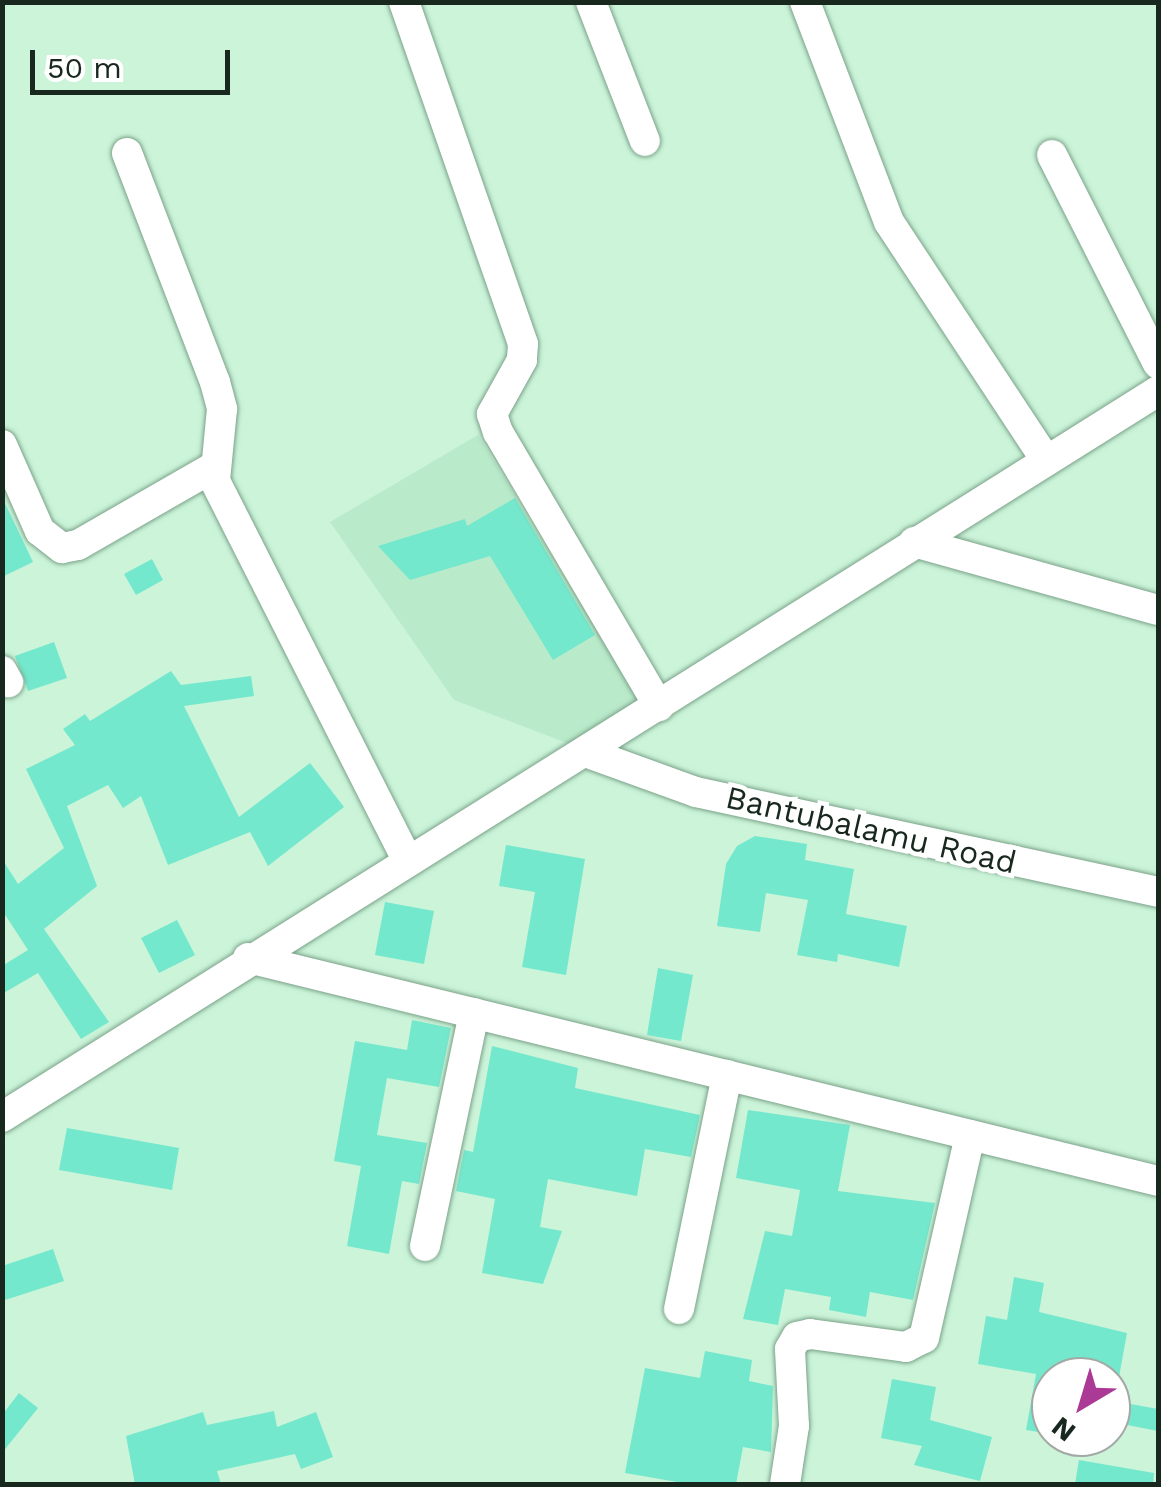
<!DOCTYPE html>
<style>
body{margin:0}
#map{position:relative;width:1161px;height:1487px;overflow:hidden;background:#cbf4d9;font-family:"Work Sans",sans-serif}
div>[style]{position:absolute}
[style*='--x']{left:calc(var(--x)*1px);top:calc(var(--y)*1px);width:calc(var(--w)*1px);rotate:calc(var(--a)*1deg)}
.built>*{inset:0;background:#b9eaca}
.building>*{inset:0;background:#74e8cd}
.roads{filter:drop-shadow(0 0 2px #7ba289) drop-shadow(0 0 2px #7ba289)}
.minor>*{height:30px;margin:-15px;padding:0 15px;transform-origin:15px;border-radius:15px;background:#fff}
span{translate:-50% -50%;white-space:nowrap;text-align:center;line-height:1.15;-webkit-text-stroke:9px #fff;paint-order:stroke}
.street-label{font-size:32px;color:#18281e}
.frame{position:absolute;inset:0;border:5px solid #18281e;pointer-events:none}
.north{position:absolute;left:1031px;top:1357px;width:100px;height:100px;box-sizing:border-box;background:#fff;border:2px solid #a3a9a5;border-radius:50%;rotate:218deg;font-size:28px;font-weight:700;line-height:40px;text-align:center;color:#18281e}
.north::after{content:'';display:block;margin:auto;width:35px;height:45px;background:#ab3a96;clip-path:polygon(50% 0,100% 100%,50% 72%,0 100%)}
.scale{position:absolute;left:30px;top:50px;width:200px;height:45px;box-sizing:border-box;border:5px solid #18281e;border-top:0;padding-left:12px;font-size:30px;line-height:35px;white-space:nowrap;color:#18281e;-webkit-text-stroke:8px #fff;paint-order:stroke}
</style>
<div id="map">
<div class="built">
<div style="clip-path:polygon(478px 435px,642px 704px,572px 745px,454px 700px,330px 522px)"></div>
</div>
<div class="building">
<div style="clip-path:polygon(2px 497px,33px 562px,2px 577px)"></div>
<div style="clip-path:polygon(515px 498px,595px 635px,553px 660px,490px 556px,410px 580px,378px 546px,465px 519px,467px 526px)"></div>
<div style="clip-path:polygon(152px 559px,163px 580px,136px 595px,124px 574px)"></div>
<div style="clip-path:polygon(54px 642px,67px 678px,28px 691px,15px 656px)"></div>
<div style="clip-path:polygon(171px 671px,181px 685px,251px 676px,254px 696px,184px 706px,239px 817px,310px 763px,344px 807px,268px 866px,250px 832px,168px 865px,141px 796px,123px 808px,108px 785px,67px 806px,97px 886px,44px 929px,109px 1022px,81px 1039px,38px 973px,2px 994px,2px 966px,28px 950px,2px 910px,2px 859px,18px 884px,64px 848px,26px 769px,75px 745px,63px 729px,85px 714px,90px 721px)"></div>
<div style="clip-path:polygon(755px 836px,807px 844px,805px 860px,854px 869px,846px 914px,907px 926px,899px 967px,838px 954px,837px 962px,797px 955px,808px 900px,766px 893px,760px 932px,717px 926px,726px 864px,737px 846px)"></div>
<div style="clip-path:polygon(506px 845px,585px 859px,566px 975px,522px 967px,535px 892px,499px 886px)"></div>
<div style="clip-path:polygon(385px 902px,434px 911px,424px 964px,375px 955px)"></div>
<div style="clip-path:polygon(177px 920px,195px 955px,159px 973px,141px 938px)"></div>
<div style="clip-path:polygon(658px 968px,693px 975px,681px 1041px,647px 1035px)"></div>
<div style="clip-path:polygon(412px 1020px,451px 1028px,439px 1087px,387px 1078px,377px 1135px,427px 1143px,419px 1184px,402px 1181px,389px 1254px,347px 1246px,361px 1166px,334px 1161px,355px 1041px,407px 1050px)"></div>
<div style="clip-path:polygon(492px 1046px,578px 1068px,575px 1088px,700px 1115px,691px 1157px,645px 1149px,637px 1196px,548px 1179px,540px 1227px,562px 1231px,543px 1284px,482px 1273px,495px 1199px,456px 1191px,464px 1150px,473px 1152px)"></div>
<div style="clip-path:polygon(748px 1110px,850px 1125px,838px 1191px,935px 1203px,913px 1300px,870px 1292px,866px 1317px,829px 1310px,831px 1297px,785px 1289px,778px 1325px,743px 1319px,765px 1231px,792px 1236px,800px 1190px,736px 1178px)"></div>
<div style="clip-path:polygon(67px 1128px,179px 1148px,172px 1190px,59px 1170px)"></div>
<div style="clip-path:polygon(53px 1249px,64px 1281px,2px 1301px,2px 1266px)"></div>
<div style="clip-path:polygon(1014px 1277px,1044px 1283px,1039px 1312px,1127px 1333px,1119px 1377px,1051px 1371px,1051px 1434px,1026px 1430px,1036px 1374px,978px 1364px,986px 1316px,1007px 1320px)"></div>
<div style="clip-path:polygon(705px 1351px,752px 1360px,749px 1381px,773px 1386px,771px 1452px,743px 1447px,736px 1484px,689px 1484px,625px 1473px,645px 1368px,700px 1378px)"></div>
<div style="clip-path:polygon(892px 1379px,936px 1387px,930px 1420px,992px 1437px,980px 1481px,914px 1465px,922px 1446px,881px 1438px)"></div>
<div style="clip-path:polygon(19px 1393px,38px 1408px,2px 1453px,2px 1415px)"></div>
<div style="clip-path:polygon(1125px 1403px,1158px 1409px,1158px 1431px,1122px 1424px)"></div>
<div style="clip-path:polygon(274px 1411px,277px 1427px,316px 1412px,333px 1457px,301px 1469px,295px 1454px,217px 1471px,221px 1484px,135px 1484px,126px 1436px,203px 1412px,207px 1425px)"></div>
<div style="clip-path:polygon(1079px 1460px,1154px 1473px,1153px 1484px,1075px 1484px)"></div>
</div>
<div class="roads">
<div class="minor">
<div style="--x:404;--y:2;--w:362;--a:70.8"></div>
<div style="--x:523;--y:344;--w:16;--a:94"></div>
<div style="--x:522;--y:360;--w:62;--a:119.1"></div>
<div style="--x:492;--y:414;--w:19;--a:72"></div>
<div style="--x:498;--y:432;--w:318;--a:59.6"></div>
<div style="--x:591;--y:2;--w:149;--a:68.8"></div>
<div style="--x:805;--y:2;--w:235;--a:69.1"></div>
<div style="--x:889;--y:222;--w:285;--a:56.6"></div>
<div style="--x:127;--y:153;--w:245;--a:69"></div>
<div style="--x:215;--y:382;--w:28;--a:75"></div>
<div style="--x:222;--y:409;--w:72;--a:95.6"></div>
<div style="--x:215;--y:481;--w:425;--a:63.1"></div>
<div style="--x:1052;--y:155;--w:234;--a:63.1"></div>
<div style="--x:2;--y:445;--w:94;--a:66.2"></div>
<div style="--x:40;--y:531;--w:28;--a:38"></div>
<div style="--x:62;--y:548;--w:16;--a:-11"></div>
<div style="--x:78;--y:545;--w:155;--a:-29.9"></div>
<div style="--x:914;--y:542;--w:253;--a:15.6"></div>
<div style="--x:2;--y:671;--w:13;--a:61"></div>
<div style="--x:588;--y:753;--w:115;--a:19.9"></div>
<div style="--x:696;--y:792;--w:473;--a:12.2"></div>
<div style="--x:248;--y:958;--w:937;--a:13.77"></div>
<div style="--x:2;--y:1117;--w:1365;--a:-32.13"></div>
<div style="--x:425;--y:1246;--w:238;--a:-78.1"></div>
<div style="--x:679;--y:1309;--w:239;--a:-78.4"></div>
<div style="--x:785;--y:1484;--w:59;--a:-81.2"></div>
<div style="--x:794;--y:1426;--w:77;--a:-93"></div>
<div style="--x:790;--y:1349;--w:14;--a:-60"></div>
<div style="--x:797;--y:1337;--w:13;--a:-13"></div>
<div style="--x:810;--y:1334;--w:97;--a:7.7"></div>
<div style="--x:906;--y:1347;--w:20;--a:-27"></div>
<div style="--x:924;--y:1338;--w:208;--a:-77.2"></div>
</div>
</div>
<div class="street-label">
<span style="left:871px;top:830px;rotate:13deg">Bantubalamu Road</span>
</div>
<div class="frame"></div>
<div class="north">N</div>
<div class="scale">50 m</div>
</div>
